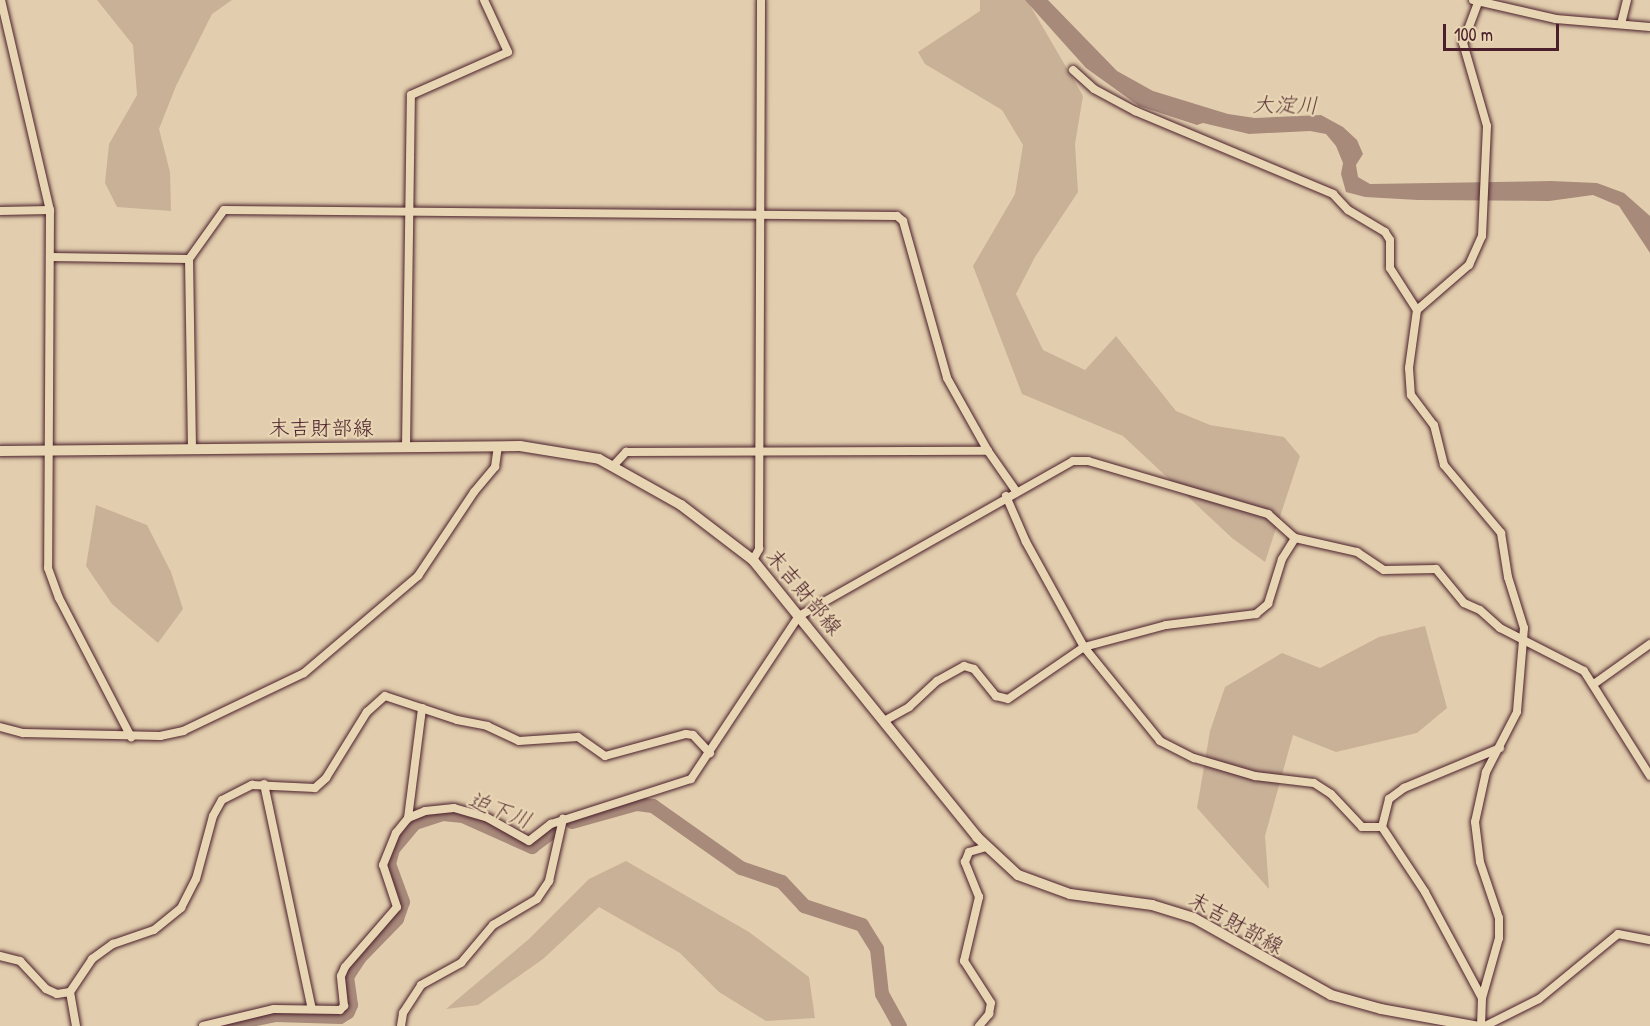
<!DOCTYPE html>
<meta charset="utf-8">
<style>
body{margin:0}
#map{position:relative;width:1650px;height:1026px;overflow:hidden;background:#e2ceae;font-family:"Patrick Hand","Klee One",sans-serif}
div>[style]{position:absolute}
[style*='--x']{left:calc(var(--x)*1px);top:calc(var(--y)*1px);width:calc(var(--w)*1px);rotate:calc(var(--a)*1deg)}
.green>*{inset:0;background:#c9b198}
.water>*{inset:0;background:#a88a7b}
.river>*{height:14px;margin:-7px;padding:0 7px;transform-origin:7px;border-radius:7px;background:#a88a7b}
.roads{filter:drop-shadow(0 0 2px #4a1f2b) drop-shadow(0 0 2px #4a1f2b)}
.minor>*{height:8px;margin:-4px;padding:0 4px;transform-origin:4px;border-radius:4px;background:#e8d5b3}
.major>*{height:10px;margin:-5px;padding:0 5px;transform-origin:5px;border-radius:5px;background:#e8d5b3}
span{translate:-50% -50%;white-space:nowrap;text-align:center;line-height:1.15;-webkit-text-stroke:4.5px #e8d5b3;paint-order:stroke}
.street-label{font-size:21px;color:#4a1f2b}
.water-label{font-size:22px;color:#623a3f;font-style:italic}
.scale{position:absolute;left:1443px;top:24px;width:116px;height:27px;box-sizing:border-box;border:3px solid #4a1f2b;border-top:0;padding-left:8px;font-size:18px;line-height:21px;white-space:nowrap;color:#4a1f2b;-webkit-text-stroke:4px #e8d5b3;paint-order:stroke}
</style>
<div id="map">
<div class="green">
<div style="clip-path:polygon(97px 0,232px 0,212px 14px,176px 86px,159px 129px,170px 172px,171px 211px,117px 207px,105px 183px,109px 144px,137px 95px,133px 45px)"></div>
<div style="clip-path:polygon(980px 0,1027px 0,1083px 96px,1075px 144px,1078px 192px,1035px 257px,1016px 294px,1043px 350px,1085px 370px,1116px 336px,1176px 411px,1210px 425px,1284px 437px,1300px 456px,1265px 562px,1232px 538px,1123px 436px,1022px 394px,973px 266px,1015px 194px,1023px 145px,1002px 110px,925px 64px,918px 52px,980px 11px)"></div>
<div style="clip-path:polygon(96px 505px,147px 525px,171px 572px,183px 609px,158px 643px,112px 604px,86px 566px)"></div>
<div style="clip-path:polygon(1425px 626px,1447px 708px,1417px 733px,1336px 752px,1293px 735px,1265px 836px,1269px 889px,1197px 808px,1210px 731px,1225px 687px,1282px 653px,1320px 668px,1379px 637px)"></div>
<div style="clip-path:polygon(626px 861px,749px 932px,809px 977px,815px 1018px,766px 1021px,719px 992px,680px 953px,599px 907px,543px 959px,478px 1005px,446px 1009px,529px 939px,589px 879px)"></div>
</div>
<div class="water">
<div style="clip-path:polygon(1025px 0,1048px 0,1117px 71px,1153px 91px,1228px 114px,1255px 118px,1321px 115px,1343px 127px,1357px 140px,1363px 154px,1356px 165px,1358px 177px,1370px 184px,1551px 181px,1597px 183px,1624px 193px,1650px 216px,1650px 253px,1619px 206px,1593px 195px,1549px 201px,1418px 200px,1365px 197px,1346px 192px,1341px 174px,1343px 163px,1336px 146px,1326px 134px,1310px 131px,1249px 134px,1203px 123px,1197px 125px,1139px 106px,1086px 68px)"></div>
</div>
<div class="river">
<div style="--x:572;--y:822;--w:67;--a:-15.5"></div>
<div style="--x:637;--y:804;--w:16;--a:7"></div>
<div style="--x:653;--y:806;--w:108;--a:35.2"></div>
<div style="--x:741;--y:868;--w:43;--a:18.9"></div>
<div style="--x:782;--y:882;--w:33;--a:47"></div>
<div style="--x:804;--y:906;--w:61;--a:18.1"></div>
<div style="--x:862;--y:925;--w:28;--a:58"></div>
<div style="--x:877;--y:949;--w:45;--a:83.7"></div>
<div style="--x:882;--y:994;--w:37;--a:61"></div>
<div style="--x:223;--y:1026;--w:53;--a:-11.9"></div>
<div style="--x:275;--y:1015;--w:65;--a:1.8"></div>
<div style="--x:340;--y:1017;--w:9;--a:-32"></div>
<div style="--x:348;--y:1012;--w:8;--a:-67"></div>
<div style="--x:351;--y:1005;--w:28;--a:-98"></div>
<div style="--x:347;--y:977;--w:24;--a:-57"></div>
<div style="--x:360;--y:957;--w:53;--a:-45.8"></div>
<div style="--x:397;--y:919;--w:18;--a:-71"></div>
<div style="--x:403;--y:902;--w:40;--a:-110.2"></div>
<div style="--x:389;--y:864;--w:16;--a:-75"></div>
<div style="--x:393;--y:849;--w:34;--a:-50"></div>
<div style="--x:415;--y:823;--w:29;--a:-18"></div>
<div style="--x:443;--y:814;--w:20;--a:6"></div>
<div style="--x:463;--y:816;--w:76;--a:24.2"></div>
<div style="--x:532;--y:847;--w:30;--a:-37"></div>
</div>
<div class="roads">
<div class="minor">
<div style="--x:1;--y:0;--w:216;--a:76.9"></div>
<div style="--x:50;--y:210;--w:358;--a:90.3"></div>
<div style="--x:48;--y:568;--w:32;--a:70"></div>
<div style="--x:59;--y:598;--w:157;--a:62.6"></div>
<div style="--x:1473;--y:0;--w:85;--a:12.9"></div>
<div style="--x:1556;--y:19;--w:94;--a:4.9"></div>
<div style="--x:1621;--y:24;--w:25;--a:-76"></div>
<div style="--x:1073;--y:70;--w:28;--a:42"></div>
<div style="--x:1094;--y:89;--w:47;--a:28.2"></div>
<div style="--x:1135;--y:111;--w:215;--a:22.7"></div>
<div style="--x:1333;--y:194;--w:22;--a:47"></div>
<div style="--x:1348;--y:210;--w:43;--a:30.7"></div>
<div style="--x:1385;--y:232;--w:9;--a:58"></div>
<div style="--x:1390;--y:240;--w:28;--a:90"></div>
<div style="--x:1390;--y:268;--w:50;--a:57.3"></div>
<div style="--x:1417;--y:310;--w:59;--a:97.9"></div>
<div style="--x:1409;--y:368;--w:27;--a:86"></div>
<div style="--x:1411;--y:395;--w:38;--a:53"></div>
<div style="--x:1434;--y:425;--w:41;--a:76"></div>
<div style="--x:1444;--y:465;--w:89;--a:50"></div>
<div style="--x:1501;--y:533;--w:45;--a:81"></div>
<div style="--x:1508;--y:577;--w:53;--a:72.6"></div>
<div style="--x:1524;--y:628;--w:84;--a:94.8"></div>
<div style="--x:1517;--y:712;--w:68;--a:117.3"></div>
<div style="--x:1486;--y:772;--w:51;--a:102.4"></div>
<div style="--x:1475;--y:822;--w:40;--a:82.9"></div>
<div style="--x:1480;--y:862;--w:59;--a:71.3"></div>
<div style="--x:1499;--y:918;--w:20;--a:90"></div>
<div style="--x:1499;--y:938;--w:62;--a:105.8"></div>
<div style="--x:1482;--y:998;--w:28;--a:92"></div>
<div style="--x:0;--y:211;--w:50;--a:-1.1"></div>
<div style="--x:51;--y:257;--w:138;--a:0.8"></div>
<div style="--x:1417;--y:310;--w:69;--a:-40.9"></div>
<div style="--x:1469;--y:265;--w:32;--a:-66"></div>
<div style="--x:1482;--y:236;--w:110;--a:-87.4"></div>
<div style="--x:1487;--y:126;--w:86;--a:-106.1"></div>
<div style="--x:1463;--y:43;--w:46;--a:-69.6"></div>
<div style="--x:406;--y:447;--w:352;--a:-89.2"></div>
<div style="--x:411;--y:95;--w:106;--a:-23.9"></div>
<div style="--x:508;--y:52;--w:57;--a:-114.8"></div>
<div style="--x:192;--y:449;--w:190;--a:-90.9"></div>
<div style="--x:189;--y:259;--w:60;--a:-54.5"></div>
<div style="--x:224;--y:210;--w:673;--a:0.51"></div>
<div style="--x:897;--y:216;--w:8;--a:40"></div>
<div style="--x:903;--y:221;--w:163;--a:74.3"></div>
<div style="--x:947;--y:378;--w:84;--a:60.7"></div>
<div style="--x:988;--y:451;--w:49;--a:55"></div>
<div style="--x:614;--y:465;--w:18;--a:-47"></div>
<div style="--x:626;--y:452;--w:362;--a:-0.2"></div>
<div style="--x:1006;--y:496;--w:50;--a:66.5"></div>
<div style="--x:1026;--y:542;--w:120;--a:61.1"></div>
<div style="--x:1084;--y:647;--w:121;--a:51"></div>
<div style="--x:1160;--y:741;--w:38;--a:27"></div>
<div style="--x:1194;--y:758;--w:64;--a:16.4"></div>
<div style="--x:1255;--y:776;--w:59;--a:6.8"></div>
<div style="--x:1314;--y:783;--w:20;--a:33"></div>
<div style="--x:1331;--y:794;--w:45;--a:46.8"></div>
<div style="--x:1362;--y:827;--w:20;--a:0"></div>
<div style="--x:753;--y:560;--w:13;--a:-61"></div>
<div style="--x:759;--y:549;--w:549;--a:-89.79"></div>
<div style="--x:1594;--y:684;--w:69;--a:-35.5"></div>
<div style="--x:884;--y:721;--w:29;--a:-29"></div>
<div style="--x:909;--y:707;--w:38;--a:-43"></div>
<div style="--x:937;--y:681;--w:31;--a:-29"></div>
<div style="--x:964;--y:666;--w:10;--a:17"></div>
<div style="--x:974;--y:669;--w:35;--a:51"></div>
<div style="--x:996;--y:696;--w:12;--a:14"></div>
<div style="--x:1008;--y:699;--w:92;--a:-34.4"></div>
<div style="--x:1084;--y:647;--w:85;--a:-15"></div>
<div style="--x:1166;--y:625;--w:91;--a:-7"></div>
<div style="--x:1256;--y:614;--w:16;--a:-40"></div>
<div style="--x:1268;--y:604;--w:47;--a:-72.7"></div>
<div style="--x:1282;--y:559;--w:25;--a:-58"></div>
<div style="--x:0;--y:727;--w:24;--a:15"></div>
<div style="--x:23;--y:733;--w:137;--a:1.3"></div>
<div style="--x:160;--y:736;--w:24;--a:-12"></div>
<div style="--x:183;--y:731;--w:134;--a:-25.6"></div>
<div style="--x:304;--y:673;--w:150;--a:-40.4"></div>
<div style="--x:418;--y:576;--w:101;--a:-56.3"></div>
<div style="--x:474;--y:492;--w:33;--a:-50"></div>
<div style="--x:495;--y:467;--w:21;--a:-82"></div>
<div style="--x:264;--y:784;--w:230;--a:78"></div>
<div style="--x:408;--y:818;--w:111;--a:-82.7"></div>
<div style="--x:0;--y:956;--w:21;--a:14"></div>
<div style="--x:20;--y:961;--w:38;--a:47"></div>
<div style="--x:46;--y:989;--w:12;--a:24"></div>
<div style="--x:57;--y:994;--w:13;--a:-9"></div>
<div style="--x:70;--y:992;--w:40;--a:-56"></div>
<div style="--x:92;--y:959;--w:26;--a:-36"></div>
<div style="--x:113;--y:944;--w:43;--a:-18.9"></div>
<div style="--x:154;--y:930;--w:35;--a:-39"></div>
<div style="--x:181;--y:908;--w:33;--a:-63"></div>
<div style="--x:196;--y:879;--w:65;--a:-74.9"></div>
<div style="--x:213;--y:816;--w:18;--a:-61"></div>
<div style="--x:222;--y:800;--w:34;--a:-27"></div>
<div style="--x:252;--y:785;--w:63;--a:2.7"></div>
<div style="--x:315;--y:788;--w:15;--a:-42"></div>
<div style="--x:326;--y:778;--w:78;--a:-58.2"></div>
<div style="--x:367;--y:712;--w:24;--a:-42"></div>
<div style="--x:385;--y:696;--w:76;--a:18.4"></div>
<div style="--x:457;--y:720;--w:31;--a:11"></div>
<div style="--x:487;--y:726;--w:35;--a:25"></div>
<div style="--x:519;--y:741;--w:59;--a:-3.9"></div>
<div style="--x:578;--y:737;--w:33;--a:35"></div>
<div style="--x:605;--y:756;--w:84;--a:-15.2"></div>
<div style="--x:686;--y:734;--w:7;--a:8"></div>
<div style="--x:693;--y:735;--w:25;--a:47"></div>
<div style="--x:70;--y:992;--w:35;--a:80"></div>
<div style="--x:1482;--y:998;--w:120;--a:-118.3"></div>
<div style="--x:1425;--y:892;--w:78;--a:-123.5"></div>
<div style="--x:1382;--y:827;--w:29;--a:-76"></div>
<div style="--x:1389;--y:799;--w:19;--a:-36"></div>
<div style="--x:1404;--y:788;--w:104;--a:-22.6"></div>
<div style="--x:203;--y:1026;--w:73;--a:-13.5"></div>
<div style="--x:274;--y:1009;--w:66;--a:0.9"></div>
<div style="--x:340;--y:1010;--w:6;--a:-45"></div>
<div style="--x:344;--y:1006;--w:30;--a:-96"></div>
<div style="--x:341;--y:976;--w:10;--a:-66"></div>
<div style="--x:345;--y:967;--w:79;--a:-49.1"></div>
<div style="--x:397;--y:907;--w:44;--a:-108.4"></div>
<div style="--x:383;--y:865;--w:35;--a:-68"></div>
<div style="--x:396;--y:833;--w:19;--a:-51"></div>
<div style="--x:408;--y:818;--w:18;--a:-22"></div>
<div style="--x:425;--y:811;--w:29;--a:-6"></div>
<div style="--x:454;--y:808;--w:33;--a:16"></div>
<div style="--x:486;--y:817;--w:49;--a:29.2"></div>
<div style="--x:529;--y:841;--w:28;--a:-38"></div>
<div style="--x:551;--y:824;--w:147;--a:-17.8"></div>
<div style="--x:691;--y:779;--w:196;--a:-56.5"></div>
<div style="--x:799;--y:616;--w:315;--a:-29.5"></div>
<div style="--x:1073;--y:461;--w:15;--a:0"></div>
<div style="--x:1088;--y:461;--w:188;--a:16.4"></div>
<div style="--x:1268;--y:514;--w:36;--a:42"></div>
<div style="--x:1295;--y:538;--w:64;--a:12.7"></div>
<div style="--x:1357;--y:552;--w:32;--a:34"></div>
<div style="--x:1384;--y:570;--w:52;--a:-1.1"></div>
<div style="--x:1436;--y:569;--w:44;--a:50.5"></div>
<div style="--x:1464;--y:603;--w:17;--a:24"></div>
<div style="--x:1480;--y:610;--w:27;--a:42"></div>
<div style="--x:1500;--y:628;--w:94;--a:27.1"></div>
<div style="--x:1584;--y:671;--w:124;--a:57.8"></div>
<div style="--x:401;--y:1026;--w:13;--a:-81"></div>
<div style="--x:403;--y:1013;--w:33;--a:-57"></div>
<div style="--x:421;--y:985;--w:46;--a:-28.8"></div>
<div style="--x:461;--y:963;--w:50;--a:-49.9"></div>
<div style="--x:493;--y:925;--w:51;--a:-30.6"></div>
<div style="--x:537;--y:899;--w:22;--a:-56"></div>
<div style="--x:549;--y:881;--w:64;--a:-77.3"></div>
<div style="--x:979;--y:1026;--w:16;--a:-50"></div>
<div style="--x:989;--y:1014;--w:11;--a:-80"></div>
<div style="--x:991;--y:1003;--w:50;--a:-122.7"></div>
<div style="--x:964;--y:961;--w:66;--a:-76.8"></div>
<div style="--x:979;--y:897;--w:38;--a:-112"></div>
<div style="--x:965;--y:862;--w:11;--a:-68"></div>
<div style="--x:969;--y:852;--w:19;--a:-16"></div>
<div style="--x:1485;--y:1026;--w:60;--a:-26.6"></div>
<div style="--x:1539;--y:999;--w:102;--a:-39.4"></div>
<div style="--x:1618;--y:934;--w:33;--a:11"></div>
</div>
<div class="major">
<div style="--x:0;--y:451;--w:520;--a:-0.55"></div>
<div style="--x:520;--y:446;--w:80;--a:9.3"></div>
<div style="--x:599;--y:459;--w:94;--a:29.3"></div>
<div style="--x:681;--y:505;--w:91;--a:37.4"></div>
<div style="--x:753;--y:560;--w:356;--a:51"></div>
<div style="--x:977;--y:837;--w:56;--a:42.8"></div>
<div style="--x:1018;--y:875;--w:55;--a:20.1"></div>
<div style="--x:1070;--y:894;--w:83;--a:7.6"></div>
<div style="--x:1152;--y:905;--w:44;--a:17.2"></div>
<div style="--x:1194;--y:918;--w:157;--a:29.3"></div>
<div style="--x:1331;--y:995;--w:52;--a:15.6"></div>
<div style="--x:1381;--y:1009;--w:96;--a:10.3"></div>
</div>
</div>
<div class="street-label">
<span style="left:321px;top:428px">末吉財部線</span>
<span style="left:804px;top:592px;rotate:50deg">末吉財部線</span>
<span style="left:1236px;top:923px;rotate:29deg">末吉財部線</span>
</div>
<div class="water-label">
<span style="left:1285px;top:105px;rotate:1deg">大淀川</span>
<span style="left:500px;top:810px;rotate:21deg">迫下川</span>
</div>
<div class="scale">100 m</div>
</div>
